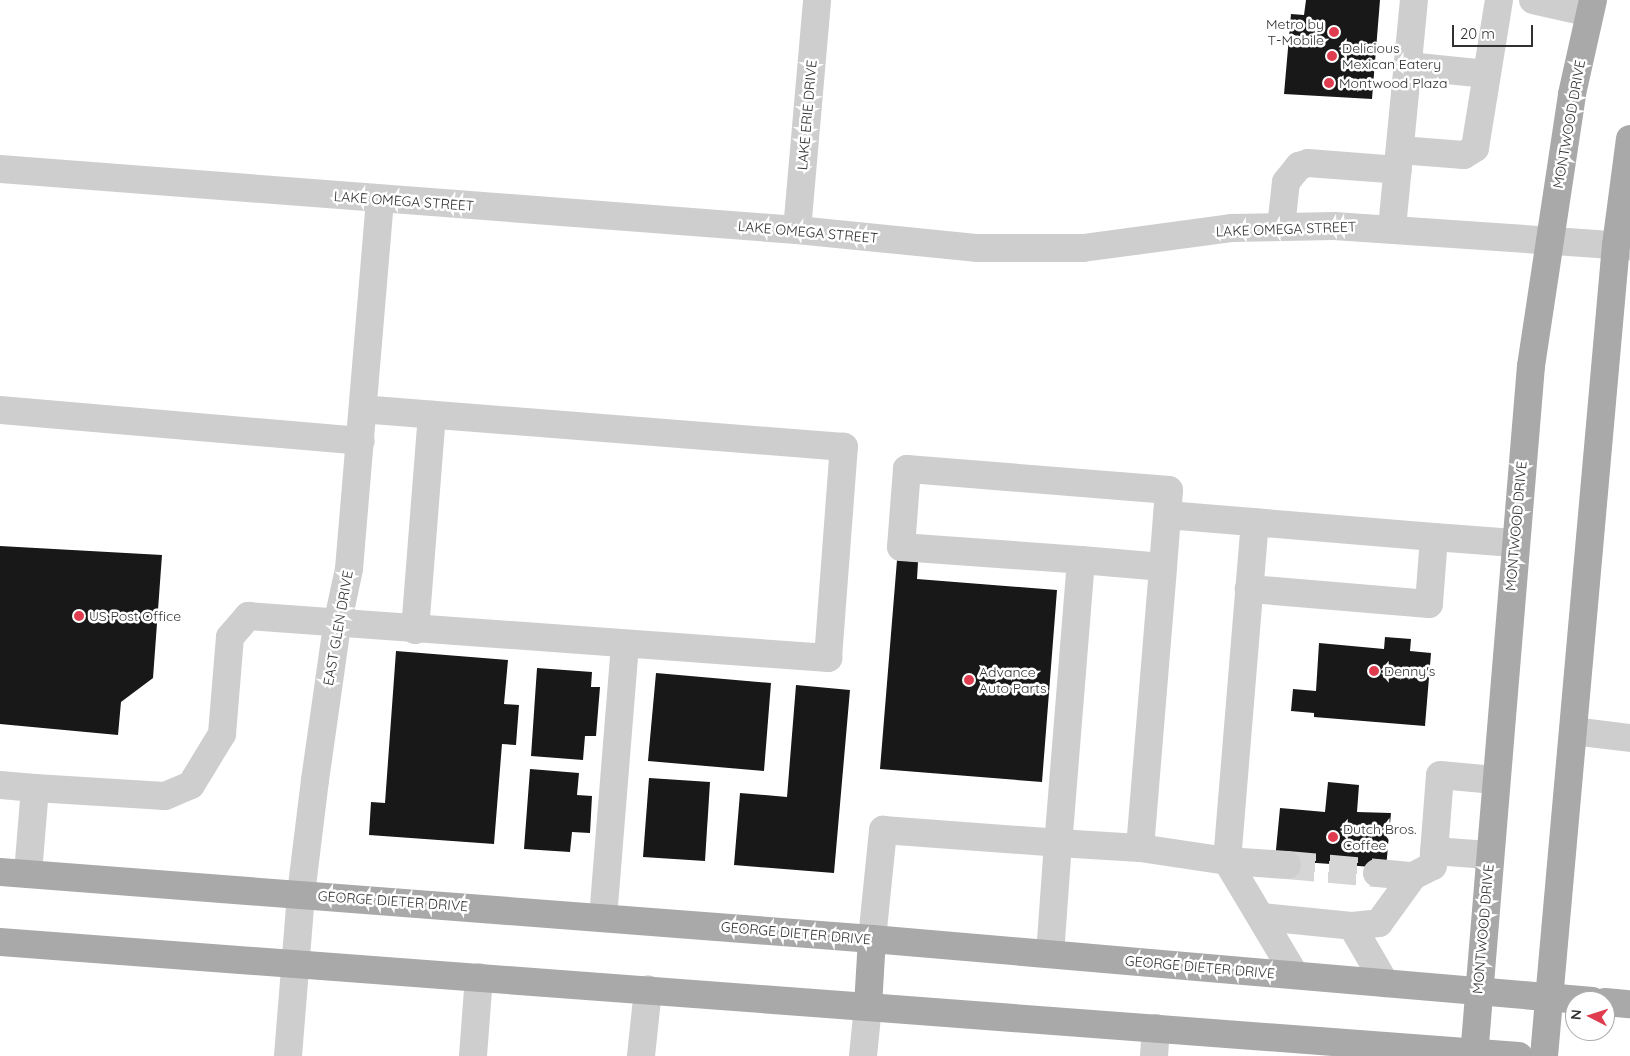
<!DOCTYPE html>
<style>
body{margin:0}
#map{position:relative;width:1630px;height:1056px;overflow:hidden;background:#fff;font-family:Quicksand,sans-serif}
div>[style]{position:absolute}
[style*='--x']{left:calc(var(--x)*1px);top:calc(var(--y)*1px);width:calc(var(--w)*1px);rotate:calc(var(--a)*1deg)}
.building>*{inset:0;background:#181818}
.minor-tunnel>*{height:28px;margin-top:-14px;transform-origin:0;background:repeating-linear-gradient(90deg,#d6d6d6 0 28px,transparent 0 42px)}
.minor>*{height:28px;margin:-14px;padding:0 14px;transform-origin:14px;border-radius:14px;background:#cecece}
.major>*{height:28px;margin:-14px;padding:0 14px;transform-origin:14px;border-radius:14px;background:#a9a9a9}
.dots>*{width:14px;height:14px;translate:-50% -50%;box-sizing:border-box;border:2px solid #fff;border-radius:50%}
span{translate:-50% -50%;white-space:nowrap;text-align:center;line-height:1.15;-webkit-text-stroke:5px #fff;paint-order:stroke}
.poi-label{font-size:14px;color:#313131}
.right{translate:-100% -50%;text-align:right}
.left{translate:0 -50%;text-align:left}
.street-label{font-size:14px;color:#313131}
.north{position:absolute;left:1565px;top:991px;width:50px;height:50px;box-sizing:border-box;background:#fff;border:1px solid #adadad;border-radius:50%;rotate:275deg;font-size:14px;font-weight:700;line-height:20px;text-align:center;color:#313131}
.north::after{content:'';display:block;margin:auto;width:18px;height:22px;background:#df3d4f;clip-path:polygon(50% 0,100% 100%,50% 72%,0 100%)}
.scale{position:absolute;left:1452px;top:25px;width:81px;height:22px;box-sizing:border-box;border:2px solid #313131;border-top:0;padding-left:6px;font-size:15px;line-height:18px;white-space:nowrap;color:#313131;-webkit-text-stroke:4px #fff;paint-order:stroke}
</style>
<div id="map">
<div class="building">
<div style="clip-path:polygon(1306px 0,1380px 0,1372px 99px,1284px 94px,1291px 14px,1304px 15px)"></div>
<div style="clip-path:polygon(0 546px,162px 555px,153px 678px,121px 702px,118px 735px,0 724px)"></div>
<div style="clip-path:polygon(897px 560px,918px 562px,917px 579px,1057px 590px,1042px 782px,880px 769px)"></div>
<div style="clip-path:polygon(1385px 637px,1411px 639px,1410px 651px,1431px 653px,1425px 726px,1314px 717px,1314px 713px,1291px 711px,1293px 689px,1316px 691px,1319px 643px,1384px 649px)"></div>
<div style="clip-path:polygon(396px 651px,508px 660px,504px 704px,519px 705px,516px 745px,502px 744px,494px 844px,369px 835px,371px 802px,385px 803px)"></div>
<div style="clip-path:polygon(537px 668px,592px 672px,591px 687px,600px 687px,596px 736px,585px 736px,583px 760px,531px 756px)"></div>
<div style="clip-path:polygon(656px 673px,771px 683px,764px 771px,648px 761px)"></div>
<div style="clip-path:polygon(796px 685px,850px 690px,834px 873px,734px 865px,740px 793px,787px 797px)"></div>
<div style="clip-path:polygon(530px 769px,579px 773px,577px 795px,592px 796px,590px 833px,572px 832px,570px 852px,524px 849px)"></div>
<div style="clip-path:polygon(649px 778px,710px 782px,705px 861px,643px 857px)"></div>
<div style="clip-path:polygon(1328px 782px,1359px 785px,1357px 812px,1391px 813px,1386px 868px,1275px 860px,1280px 808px,1325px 812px)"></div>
</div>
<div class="minor-tunnel">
<div style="--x:1287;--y:865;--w:90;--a:5.1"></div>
</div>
<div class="minor">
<div style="--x:1533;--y:0;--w:58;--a:12.8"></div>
<div style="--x:1408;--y:66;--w:79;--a:5.8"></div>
<div style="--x:1400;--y:150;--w:64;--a:4.5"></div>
<div style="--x:1464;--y:155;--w:13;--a:-32"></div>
<div style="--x:1475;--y:148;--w:150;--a:-80.8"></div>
<div style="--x:0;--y:169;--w:799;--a:4.38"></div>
<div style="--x:797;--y:230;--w:182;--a:5.7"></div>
<div style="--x:978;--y:248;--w:105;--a:0"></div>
<div style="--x:1083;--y:248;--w:149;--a:-7.7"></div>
<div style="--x:1231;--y:228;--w:103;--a:-1.1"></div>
<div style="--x:1334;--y:226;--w:297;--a:3.9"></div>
<div style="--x:1281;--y:227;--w:45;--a:-83.7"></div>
<div style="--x:1286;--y:182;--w:21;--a:-51"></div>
<div style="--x:1299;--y:166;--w:9;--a:-18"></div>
<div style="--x:1308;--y:163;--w:90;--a:4.4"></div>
<div style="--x:1392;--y:228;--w:229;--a:-84.5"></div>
<div style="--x:797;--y:230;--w:231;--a:-85"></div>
<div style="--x:0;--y:410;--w:362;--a:4.9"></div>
<div style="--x:1167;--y:515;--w:268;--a:4.7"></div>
<div style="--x:1434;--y:537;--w:67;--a:94.3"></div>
<div style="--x:1429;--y:604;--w:181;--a:-175.2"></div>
<div style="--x:1434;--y:537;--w:80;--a:4.3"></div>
<div style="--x:1081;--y:560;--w:284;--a:94.6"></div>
<div style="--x:1058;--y:843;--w:82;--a:3.5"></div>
<div style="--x:1140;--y:848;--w:282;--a:-85.3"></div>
<div style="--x:1163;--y:567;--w:77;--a:-85.5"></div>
<div style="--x:1169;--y:490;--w:263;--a:-175.4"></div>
<div style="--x:907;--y:469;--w:78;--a:94.4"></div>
<div style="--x:901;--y:547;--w:180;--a:4.1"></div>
<div style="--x:1081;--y:560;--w:82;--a:4.9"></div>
<div style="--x:415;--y:630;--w:216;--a:-85.5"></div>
<div style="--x:1573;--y:731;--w:57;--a:7"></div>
<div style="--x:0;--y:785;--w:35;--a:5"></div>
<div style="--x:35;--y:788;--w:86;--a:94.7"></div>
<div style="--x:35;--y:788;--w:130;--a:3.5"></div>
<div style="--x:165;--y:796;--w:28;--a:-23"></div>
<div style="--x:191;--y:785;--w:60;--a:-58.7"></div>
<div style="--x:222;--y:734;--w:97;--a:-85.3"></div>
<div style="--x:230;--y:637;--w:28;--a:-49"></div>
<div style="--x:248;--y:616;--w:582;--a:4.14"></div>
<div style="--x:828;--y:658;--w:212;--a:-85.7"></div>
<div style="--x:844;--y:447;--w:482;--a:-175.5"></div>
<div style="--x:1140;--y:848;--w:88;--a:8.5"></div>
<div style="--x:1227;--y:861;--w:340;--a:-85.3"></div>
<div style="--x:1434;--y:851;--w:55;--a:4.2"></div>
<div style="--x:1227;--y:861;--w:133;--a:59.2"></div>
<div style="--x:1227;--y:861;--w:60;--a:3.8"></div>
<div style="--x:1377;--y:873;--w:36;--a:5"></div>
<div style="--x:1262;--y:917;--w:90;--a:5.7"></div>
<div style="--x:1352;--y:926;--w:66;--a:59.9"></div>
<div style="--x:603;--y:918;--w:274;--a:-85.4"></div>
<div style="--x:1352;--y:926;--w:27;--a:-6"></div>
<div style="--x:1379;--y:923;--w:58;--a:-54.1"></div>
<div style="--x:1413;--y:876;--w:22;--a:-27"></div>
<div style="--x:1433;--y:866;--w:91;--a:-85.6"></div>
<div style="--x:1440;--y:775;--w:55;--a:5.2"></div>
<div style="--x:872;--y:939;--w:110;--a:-84.2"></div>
<div style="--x:883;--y:830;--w:175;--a:4.2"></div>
<div style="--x:1058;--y:843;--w:111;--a:94.1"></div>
<div style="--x:288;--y:1056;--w:163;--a:-85.4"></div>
<div style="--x:301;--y:894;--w:115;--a:-83"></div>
<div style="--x:315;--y:780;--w:157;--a:-81.9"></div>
<div style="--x:337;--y:625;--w:57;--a:-77.9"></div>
<div style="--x:349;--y:569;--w:370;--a:-85.2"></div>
<div style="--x:473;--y:1056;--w:79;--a:-85.7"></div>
<div style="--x:641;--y:1056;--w:67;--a:-84"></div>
<div style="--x:863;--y:1056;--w:50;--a:-84.3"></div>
<div style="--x:1154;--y:1056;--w:28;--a:-86"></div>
</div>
<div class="major">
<div style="--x:0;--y:872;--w:875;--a:4.39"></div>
<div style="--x:872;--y:939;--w:723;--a:4.92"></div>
<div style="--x:0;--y:942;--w:1523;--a:4.29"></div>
<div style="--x:1605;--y:1002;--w:25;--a:5"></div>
<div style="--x:868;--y:1006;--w:67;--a:-86.6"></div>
<div style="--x:1474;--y:1056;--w:692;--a:-85.28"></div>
<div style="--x:1531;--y:366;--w:275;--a:-81.4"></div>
<div style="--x:1572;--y:94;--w:96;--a:-77.4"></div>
<div style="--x:1544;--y:1056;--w:814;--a:-84.93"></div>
<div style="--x:1616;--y:245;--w:107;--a:-82.5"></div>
</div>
<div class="dots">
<div style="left:1334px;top:32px;background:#df3d4f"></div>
<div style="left:1332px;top:56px;background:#df3d4f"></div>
<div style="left:1329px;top:83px;background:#df3d4f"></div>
<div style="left:79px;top:616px;background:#df3d4f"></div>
<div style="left:1374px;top:671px;background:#df3d4f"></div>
<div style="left:969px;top:680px;background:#df3d4f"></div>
<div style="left:1333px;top:837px;background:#df3d4f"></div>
</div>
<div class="poi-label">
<span class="right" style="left:1324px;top:32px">Metro by<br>T-Mobile</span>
<span class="left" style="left:1342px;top:56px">Delicious<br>Mexican Eatery</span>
<span class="left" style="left:1339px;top:83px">Montwood Plaza</span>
<span class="left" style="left:89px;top:616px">US Post Office</span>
<span class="left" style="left:1384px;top:671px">Denny's</span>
<span class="left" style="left:979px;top:680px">Advance<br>Auto Parts</span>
<span class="left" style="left:1343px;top:837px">Dutch Bros.<br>Coffee</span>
</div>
<div class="street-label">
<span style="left:807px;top:115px;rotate:-85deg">LAKE ERIE DRIVE</span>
<span style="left:1569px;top:124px;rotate:-80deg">MONTWOOD DRIVE</span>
<span style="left:404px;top:201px;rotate:4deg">LAKE OMEGA STREET</span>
<span style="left:1286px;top:229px;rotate:-2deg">LAKE OMEGA STREET</span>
<span style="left:808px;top:232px;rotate:5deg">LAKE OMEGA STREET</span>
<span style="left:1516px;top:526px;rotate:-85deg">MONTWOOD DRIVE</span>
<span style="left:338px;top:628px;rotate:-80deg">EAST GLEN DRIVE</span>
<span style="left:393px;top:901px;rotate:4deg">GEORGE DIETER DRIVE</span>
<span style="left:1483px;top:929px;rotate:-85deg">MONTWOOD DRIVE</span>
<span style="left:796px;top:933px;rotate:5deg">GEORGE DIETER DRIVE</span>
<span style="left:1200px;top:967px;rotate:5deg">GEORGE DIETER DRIVE</span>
</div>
<div class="north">N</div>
<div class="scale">20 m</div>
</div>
